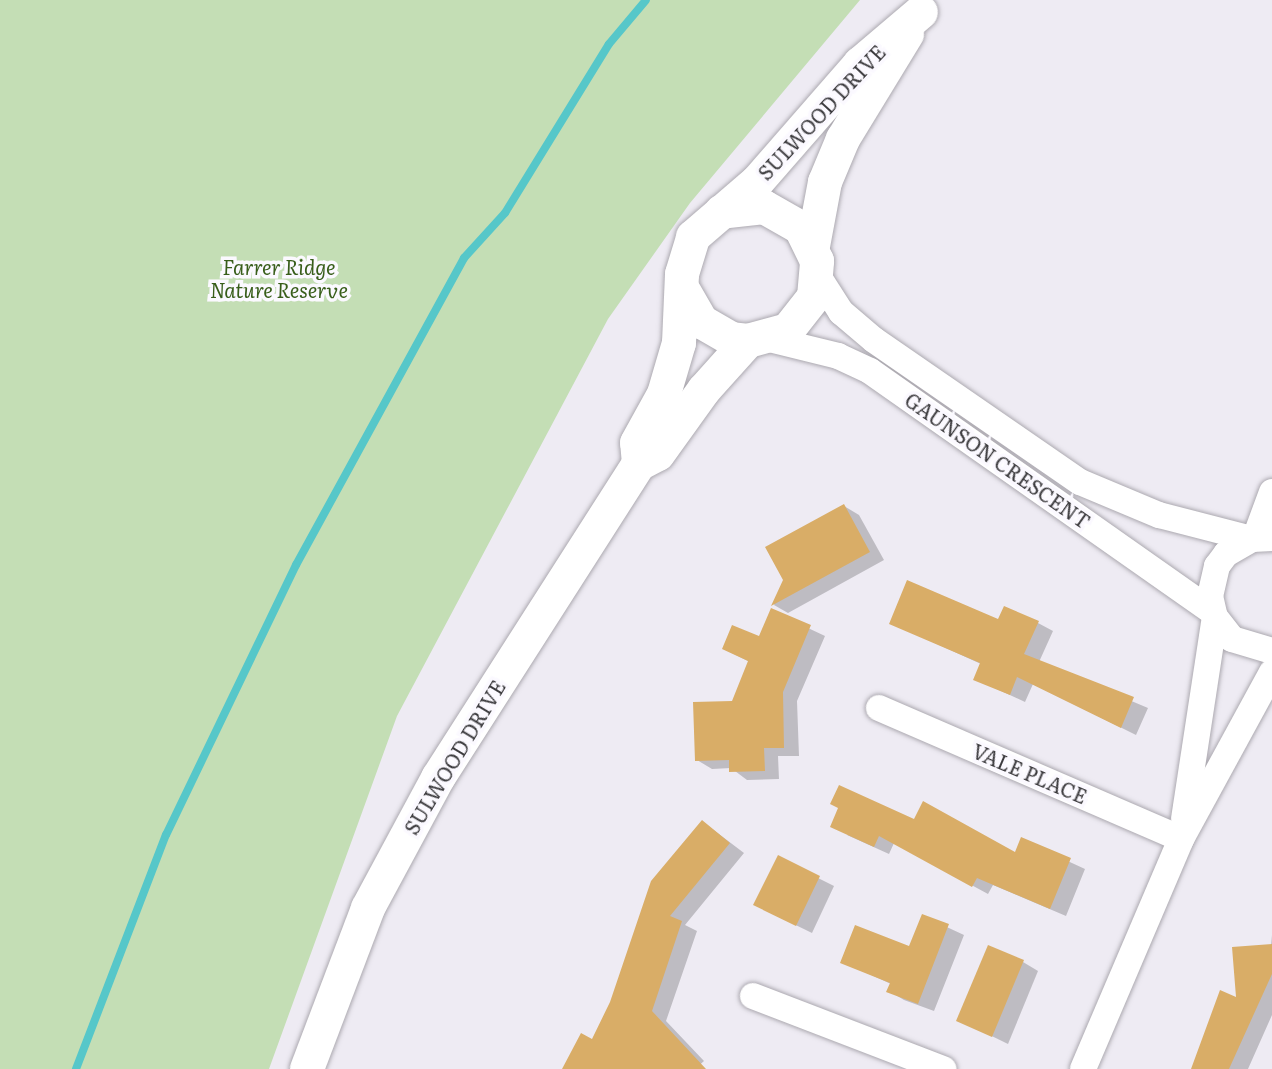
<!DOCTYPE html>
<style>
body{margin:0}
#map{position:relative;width:1272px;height:1069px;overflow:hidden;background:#eeebf3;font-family:Literata,serif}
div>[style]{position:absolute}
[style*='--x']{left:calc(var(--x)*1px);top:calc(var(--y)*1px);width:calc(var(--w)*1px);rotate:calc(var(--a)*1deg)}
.green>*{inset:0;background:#c4deb5}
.shadow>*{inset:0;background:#0003}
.stream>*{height:8px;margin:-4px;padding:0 4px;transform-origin:4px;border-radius:4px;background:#56c7c9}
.building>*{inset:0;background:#d9ad67}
.roads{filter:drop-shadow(0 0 2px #aca9b0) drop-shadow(0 0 2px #aca9b0)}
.minor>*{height:26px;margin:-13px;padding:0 13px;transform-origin:13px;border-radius:13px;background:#fff}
.major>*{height:34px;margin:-17px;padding:0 17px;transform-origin:17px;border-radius:17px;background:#fff}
span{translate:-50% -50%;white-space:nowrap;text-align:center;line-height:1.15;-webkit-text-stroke:7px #fbf9ff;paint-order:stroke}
.street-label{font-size:20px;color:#3b3a3d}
.park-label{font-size:20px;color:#385e1a;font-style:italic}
</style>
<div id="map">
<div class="green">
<div style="clip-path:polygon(0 0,860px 0,690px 203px,608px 319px,397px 716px,269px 1069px,0 1069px)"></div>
</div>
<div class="shadow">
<div style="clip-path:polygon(844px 506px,859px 515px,884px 560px,788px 613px,774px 605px,785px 580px)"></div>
<div style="clip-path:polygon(772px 611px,825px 636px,797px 701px,799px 756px,778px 756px,779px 779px,747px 780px,731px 768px,712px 769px,697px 760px,733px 703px,750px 662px,724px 649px,760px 638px)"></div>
<div style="clip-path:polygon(891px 623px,1038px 623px,1053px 631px,1039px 662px,1148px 708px,1136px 735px,1033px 684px,1025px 702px,975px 679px,981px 664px)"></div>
<div style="clip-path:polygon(915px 821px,1016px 854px,1022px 840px,1085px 869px,1066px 916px,993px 885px,988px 894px,894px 843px,889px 854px,847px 835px)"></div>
<div style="clip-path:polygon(703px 822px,744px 853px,685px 925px,697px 931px,666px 1021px,704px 1061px,695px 1069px,595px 1069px,592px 1041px)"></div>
<div style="clip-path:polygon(778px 858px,834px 886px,812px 933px,771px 913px)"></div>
<div style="clip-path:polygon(923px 916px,964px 935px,934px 1011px,904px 1000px,889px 991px,891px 984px,843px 962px,910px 949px)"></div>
<div style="clip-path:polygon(1272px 935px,1272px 1015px,1248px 1069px,1193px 1069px,1221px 993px,1238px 1001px,1271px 946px)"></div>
<div style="clip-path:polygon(1023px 962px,1038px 971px,1008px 1044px,959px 1020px)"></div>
</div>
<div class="stream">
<div style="--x:76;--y:1069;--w:251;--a:-69"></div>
<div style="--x:166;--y:835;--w:300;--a:-64.3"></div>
<div style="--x:296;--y:565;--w:350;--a:-61.3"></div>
<div style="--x:464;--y:258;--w:61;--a:-47.7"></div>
<div style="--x:505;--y:213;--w:198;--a:-58.4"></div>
<div style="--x:609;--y:44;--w:57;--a:-49.9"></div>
</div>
<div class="building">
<div style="clip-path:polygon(844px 504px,870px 552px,771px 606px,783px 580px,765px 547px)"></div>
<div style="clip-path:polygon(907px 580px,998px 619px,1004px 606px,1039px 621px,1024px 654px,1134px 697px,1121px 728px,1017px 677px,1010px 695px,973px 680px,980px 663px,889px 624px)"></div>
<div style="clip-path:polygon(771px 608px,811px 625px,783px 692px,784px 748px,764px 748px,765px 771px,729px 772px,729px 760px,695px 761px,693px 702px,732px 701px,748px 661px,722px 649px,732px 625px,759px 636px)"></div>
<div style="clip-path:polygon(839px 785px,914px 819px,923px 801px,1015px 852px,1021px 837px,1071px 858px,1050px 909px,977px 878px,972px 887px,879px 836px,874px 847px,830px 827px,838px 808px,830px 804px)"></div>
<div style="clip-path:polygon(702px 820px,730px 843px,670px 916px,682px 921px,652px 1011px,706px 1069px,562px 1069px,581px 1033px,592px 1039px,610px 1002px,651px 881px)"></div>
<div style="clip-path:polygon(778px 855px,820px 876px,796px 926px,753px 905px)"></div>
<div style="clip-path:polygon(922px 914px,949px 924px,918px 1004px,886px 992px,890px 983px,840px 963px,855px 925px,909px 946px)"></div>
<div style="clip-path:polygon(1272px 944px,1272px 974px,1229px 1069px,1191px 1069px,1220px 990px,1236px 997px,1232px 947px)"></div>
<div style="clip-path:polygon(988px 945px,1024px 960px,992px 1037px,956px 1021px)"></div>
</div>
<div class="roads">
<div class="minor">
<div style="--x:818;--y:276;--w:43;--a:57.4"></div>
<div style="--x:841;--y:312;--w:43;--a:40.3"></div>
<div style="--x:874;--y:340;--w:250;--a:34.6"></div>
<div style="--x:1080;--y:482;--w:86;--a:22.7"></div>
<div style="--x:1159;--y:515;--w:96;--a:14.5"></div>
<div style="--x:769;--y:339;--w:71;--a:13.8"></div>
<div style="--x:838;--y:356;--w:35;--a:25"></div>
<div style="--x:870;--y:371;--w:418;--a:35.1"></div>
<div style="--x:1255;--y:538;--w:49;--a:-69.7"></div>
<div style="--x:1272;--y:538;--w:20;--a:177"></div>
<div style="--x:1252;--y:539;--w:30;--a:150"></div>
<div style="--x:1226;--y:554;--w:15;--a:127"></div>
<div style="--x:1217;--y:566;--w:31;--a:103"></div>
<div style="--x:1210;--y:596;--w:22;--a:77"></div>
<div style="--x:1215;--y:617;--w:28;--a:52"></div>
<div style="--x:1232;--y:639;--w:42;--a:16.7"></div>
<div style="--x:879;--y:708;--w:329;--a:23.4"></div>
<div style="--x:1184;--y:819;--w:204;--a:-81.3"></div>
<div style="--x:753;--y:996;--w:204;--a:21"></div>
<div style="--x:1083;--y:1069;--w:250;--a:-66.9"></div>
<div style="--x:1181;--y:839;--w:190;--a:-61.4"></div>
</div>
<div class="major">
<div style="--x:813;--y:246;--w:65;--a:-79.4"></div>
<div style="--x:825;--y:182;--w:47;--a:-67.3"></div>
<div style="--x:843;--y:139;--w:123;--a:-58.6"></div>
<div style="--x:685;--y:293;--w:34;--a:60"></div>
<div style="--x:702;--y:322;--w:34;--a:30"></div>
<div style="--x:732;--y:339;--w:16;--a:7"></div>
<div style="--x:748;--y:341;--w:41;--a:-15.4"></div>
<div style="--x:788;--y:330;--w:42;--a:-51.8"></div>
<div style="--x:814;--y:297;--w:36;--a:-85"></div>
<div style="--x:817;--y:261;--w:37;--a:-116"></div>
<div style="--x:801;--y:228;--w:43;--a:-150.4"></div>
<div style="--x:764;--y:207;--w:43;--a:173.4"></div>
<div style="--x:639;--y:464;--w:21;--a:-95"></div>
<div style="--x:637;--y:443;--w:56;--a:-61.1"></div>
<div style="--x:664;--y:394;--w:53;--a:-73.6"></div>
<div style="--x:679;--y:343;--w:69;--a:-87.5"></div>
<div style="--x:682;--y:274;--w:39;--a:-73"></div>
<div style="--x:693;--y:237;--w:84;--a:-40.7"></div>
<div style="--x:757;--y:182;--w:157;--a:-48.9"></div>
<div style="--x:860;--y:64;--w:80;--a:-40.4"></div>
<div style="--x:307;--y:1069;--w:172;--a:-69.2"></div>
<div style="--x:368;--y:908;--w:148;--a:-61.7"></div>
<div style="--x:438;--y:778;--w:373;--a:-57.4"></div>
<div style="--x:639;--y:464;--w:21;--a:-28"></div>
<div style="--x:658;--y:454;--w:79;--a:-54.3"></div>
<div style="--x:704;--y:390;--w:66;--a:-48.1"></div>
</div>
</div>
<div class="street-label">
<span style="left:821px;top:112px;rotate:-47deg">SULWOOD DRIVE</span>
<span style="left:998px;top:460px;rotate:35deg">GAUNSON CRESCENT</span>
<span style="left:454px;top:757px;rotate:-59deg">SULWOOD DRIVE</span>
<span style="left:1030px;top:773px;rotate:23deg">VALE PLACE</span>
</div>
<div class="park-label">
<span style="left:279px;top:278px">Farrer Ridge<br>Nature Reserve</span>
</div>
</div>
